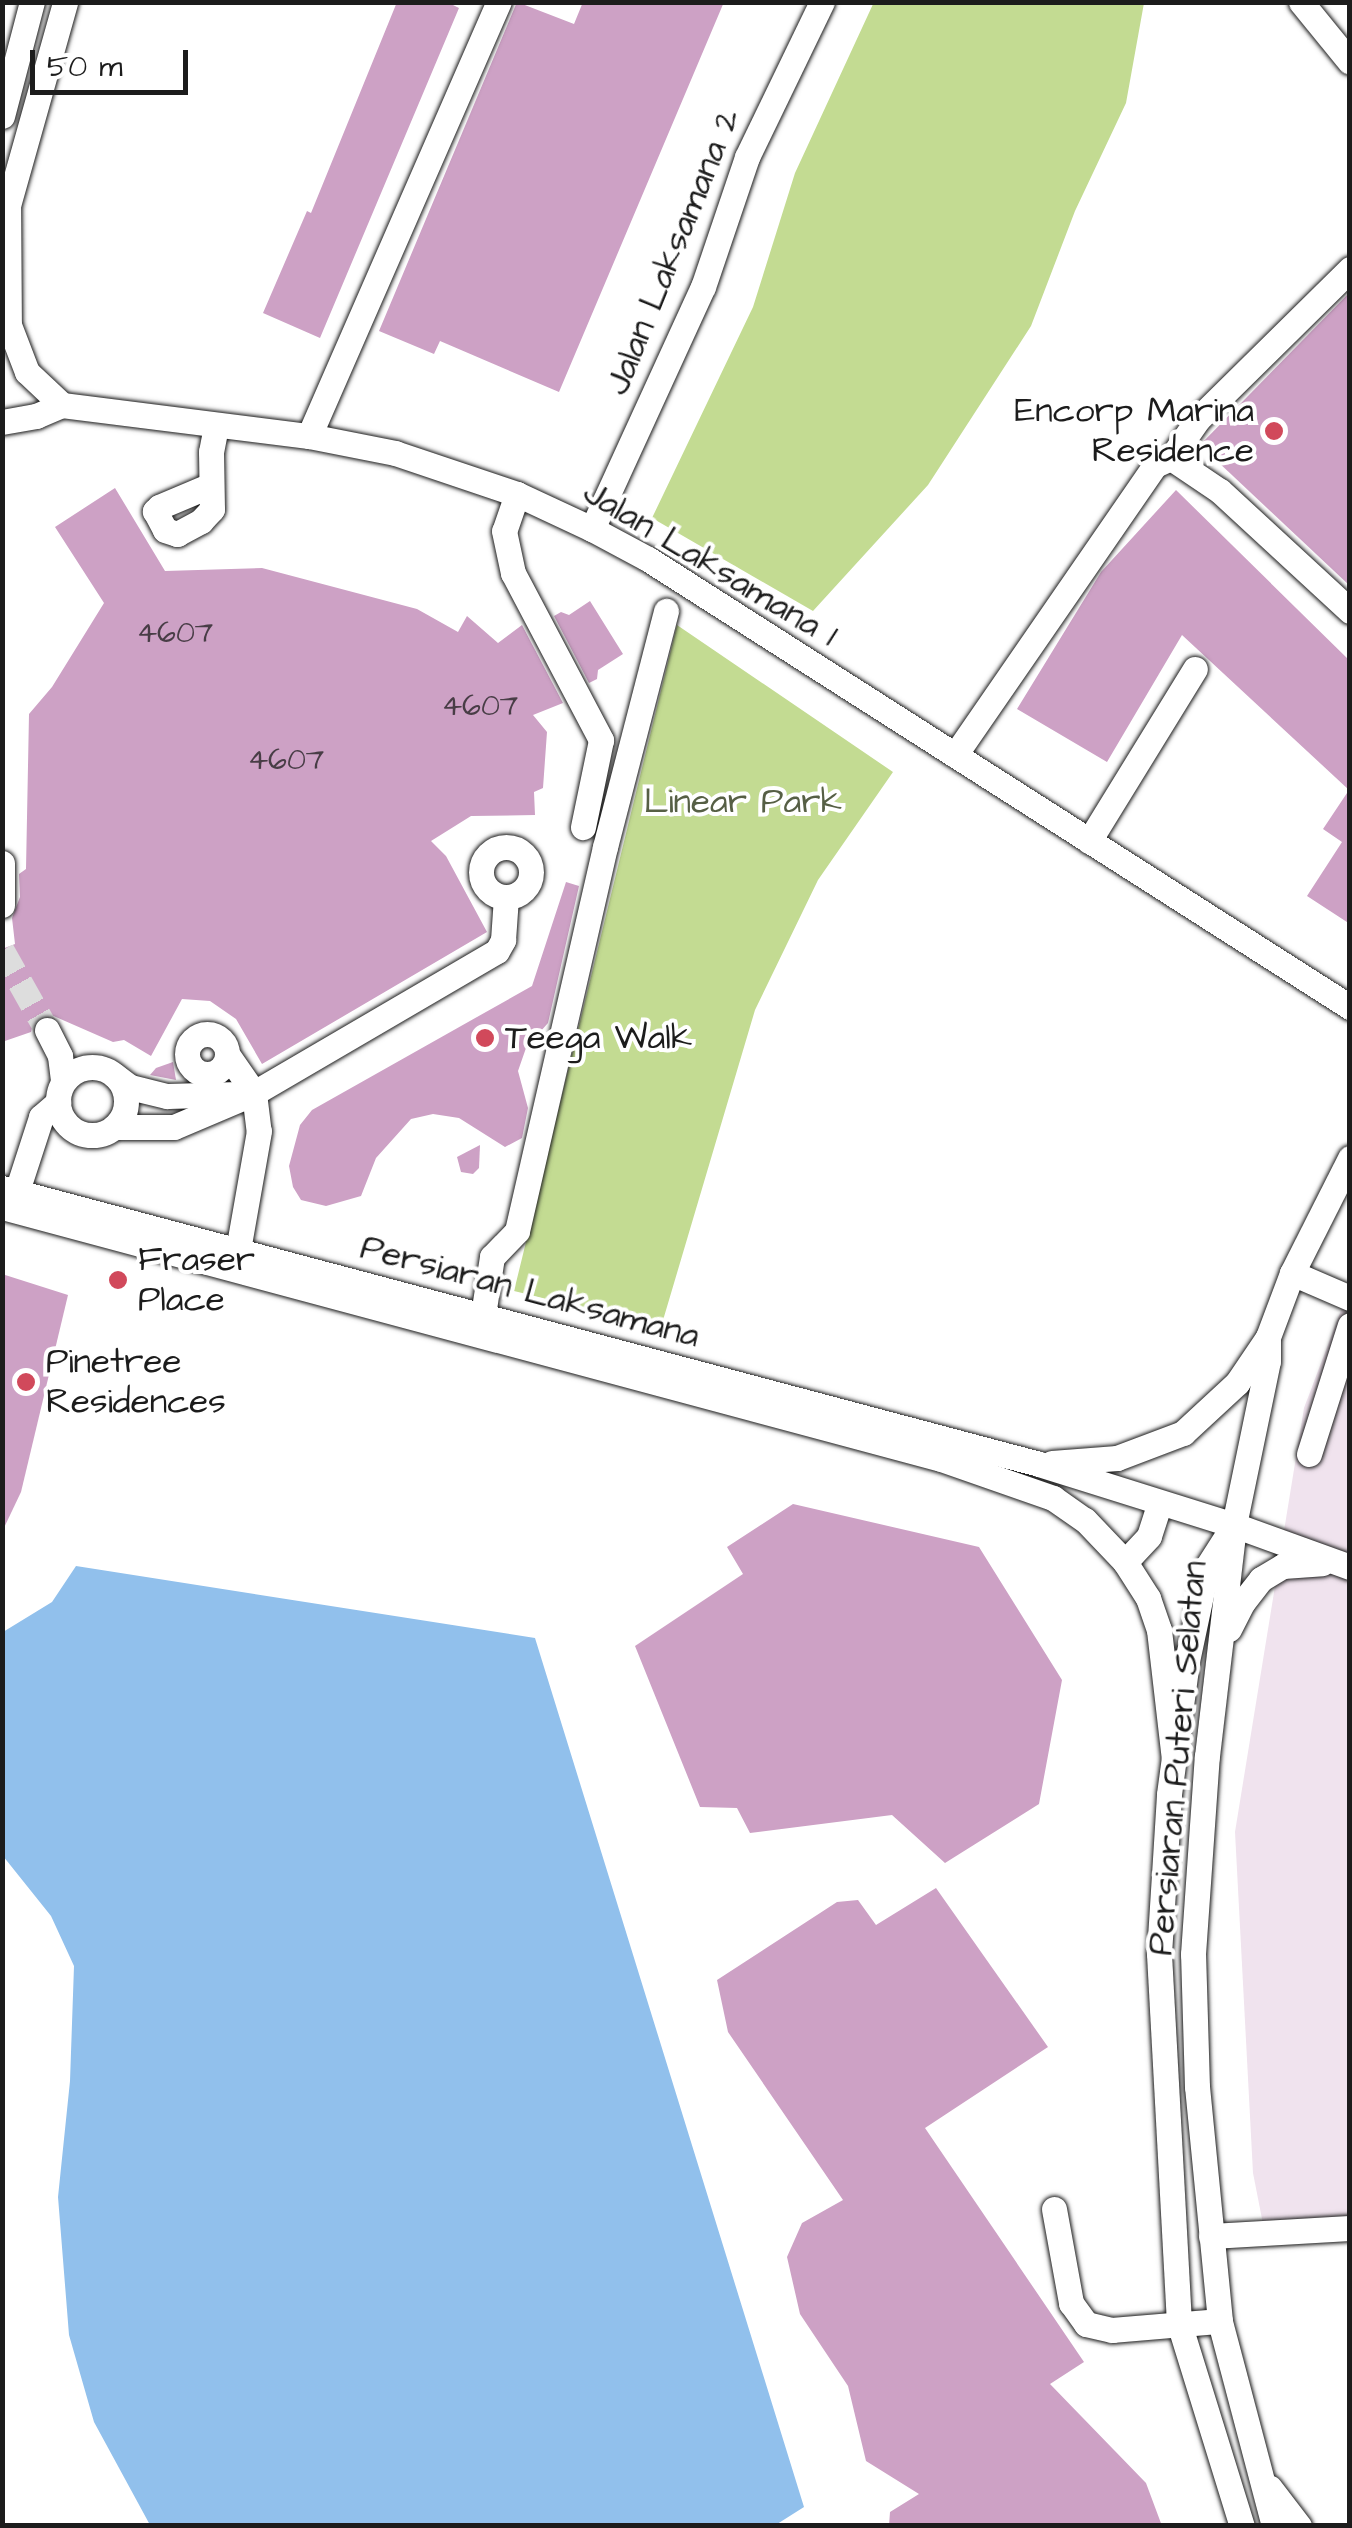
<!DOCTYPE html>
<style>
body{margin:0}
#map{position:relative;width:1352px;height:2528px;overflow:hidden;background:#fff;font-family:"Architects Daughter",sans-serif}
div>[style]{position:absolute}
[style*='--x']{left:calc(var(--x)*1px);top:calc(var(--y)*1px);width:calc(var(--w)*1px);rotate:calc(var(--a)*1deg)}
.built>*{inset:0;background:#f0e3ee}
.green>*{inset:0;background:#c3db92}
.water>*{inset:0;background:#91c0ec}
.building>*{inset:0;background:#cda1c5}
.minor-tunnel>*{height:25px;margin-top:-12.5px;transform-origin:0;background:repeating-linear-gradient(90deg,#ddd 0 25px,transparent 0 37px)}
.roads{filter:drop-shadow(0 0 2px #1c1c1c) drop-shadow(0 0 2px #1c1c1c)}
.minor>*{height:25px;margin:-12.5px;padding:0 12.5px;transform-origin:12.5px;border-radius:12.5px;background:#fff}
.minor>.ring{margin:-12.5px;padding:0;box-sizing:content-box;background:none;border:25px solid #fff;border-radius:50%}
.dots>*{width:28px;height:28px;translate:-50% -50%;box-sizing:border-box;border:5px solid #fff;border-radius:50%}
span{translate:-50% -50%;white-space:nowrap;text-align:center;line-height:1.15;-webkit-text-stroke:8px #fff;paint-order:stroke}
.number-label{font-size:30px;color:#483d46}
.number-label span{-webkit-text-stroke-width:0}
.street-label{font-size:35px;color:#1c1c1c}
.poi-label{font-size:35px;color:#1c1c1c}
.right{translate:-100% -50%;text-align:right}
.left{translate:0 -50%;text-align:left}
.park-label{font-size:35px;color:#565f45}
.frame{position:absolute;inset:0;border:5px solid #1c1c1c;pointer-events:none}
.scale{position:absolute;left:30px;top:50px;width:158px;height:45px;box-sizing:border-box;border:5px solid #1c1c1c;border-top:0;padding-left:12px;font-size:30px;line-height:35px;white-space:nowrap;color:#1c1c1c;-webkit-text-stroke:8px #fff;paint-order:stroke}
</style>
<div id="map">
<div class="built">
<div style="clip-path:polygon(1349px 1289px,1349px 2222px,1263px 2224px,1253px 2173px,1235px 1832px,1304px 1408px)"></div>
</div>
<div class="green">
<div style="clip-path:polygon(874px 2px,1144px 3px,1126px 103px,1075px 211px,1031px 326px,928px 485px,813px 611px,652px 518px,753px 307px,795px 173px)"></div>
<div style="clip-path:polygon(677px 625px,893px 772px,818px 880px,755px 1010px,661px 1327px,514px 1291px)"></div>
</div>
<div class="water">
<div style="clip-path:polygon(76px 1566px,535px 1638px,804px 2507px,774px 2526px,150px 2525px,94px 2422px,69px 2335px,58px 2197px,70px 2081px,74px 1966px,51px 1916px,3px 1856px,3px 1632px,52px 1602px)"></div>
</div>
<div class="building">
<div style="clip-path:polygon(397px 2px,447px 2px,459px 8px,320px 338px,263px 313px,307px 211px,311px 213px)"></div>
<div style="clip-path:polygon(517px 2px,574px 24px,583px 2px,724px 2px,559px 392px,440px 341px,434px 354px,379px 331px)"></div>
<div style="clip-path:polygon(1350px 292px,1350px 586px,1200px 445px)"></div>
<div style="clip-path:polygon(115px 488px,165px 571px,262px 568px,417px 609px,458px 632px,467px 616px,498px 643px,522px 625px,563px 703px,533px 715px,547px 732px,543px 788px,534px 792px,535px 815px,471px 816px,431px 841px,446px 856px,487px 932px,262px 1064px,236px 1019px,210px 1001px,182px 999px,151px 1056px,124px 1040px,113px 1042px,49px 1014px,34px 1020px,31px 1032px,2px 1042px,2px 949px,15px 944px,12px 918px,20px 897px,19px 874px,26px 869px,29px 714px,52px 687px,104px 603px,55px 527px)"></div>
<div style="clip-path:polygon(1176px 490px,1350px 661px,1350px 924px,1307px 896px,1342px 842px,1323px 829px,1349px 790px,1182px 635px,1107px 762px,1017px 709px,1101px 572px)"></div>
<div style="clip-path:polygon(590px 601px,623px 654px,598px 670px,597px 679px,589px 683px,554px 616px,561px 612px,569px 615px)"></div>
<div style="clip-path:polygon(566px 882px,579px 886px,548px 1023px,526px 1048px,518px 1071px,528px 1108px,522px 1138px,505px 1147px,459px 1118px,433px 1114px,411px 1119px,376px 1158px,361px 1196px,326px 1206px,301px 1200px,293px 1187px,289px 1166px,300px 1125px,312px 1110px,532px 986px)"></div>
<div style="clip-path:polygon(173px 1062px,176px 1080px,150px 1075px,156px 1068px)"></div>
<div style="clip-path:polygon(480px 1145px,479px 1168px,473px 1174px,461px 1172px,457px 1157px)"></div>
<div style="clip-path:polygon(2px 1274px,68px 1295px,21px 1492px,2px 1532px)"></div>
<div style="clip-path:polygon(793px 1504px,979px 1547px,1062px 1680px,1039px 1804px,945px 1863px,892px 1815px,750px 1833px,737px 1808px,700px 1807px,635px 1646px,743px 1574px,727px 1547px)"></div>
<div style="clip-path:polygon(936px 1888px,1048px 2047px,925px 2128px,1084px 2362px,1050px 2384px,1146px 2483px,1162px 2526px,889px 2526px,890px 2512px,919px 2494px,866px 2461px,848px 2386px,800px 2314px,787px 2257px,802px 2223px,843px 2200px,728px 2032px,717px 1980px,837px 1902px,858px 1900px,876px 1925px)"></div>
</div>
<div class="minor-tunnel">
<div style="--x:2;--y:950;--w:92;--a:60.6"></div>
</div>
<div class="roads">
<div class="minor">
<div style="--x:1301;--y:2;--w:77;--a:50.8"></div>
<div style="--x:2;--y:116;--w:118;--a:-75.3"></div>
<div style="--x:8;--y:193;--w:132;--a:89.6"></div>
<div style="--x:9;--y:325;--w:50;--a:69"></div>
<div style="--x:27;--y:372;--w:48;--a:43.3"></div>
<div style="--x:62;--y:405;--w:249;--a:7.2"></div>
<div style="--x:309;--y:436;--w:88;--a:11.2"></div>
<div style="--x:395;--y:453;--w:129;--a:18.6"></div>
<div style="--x:517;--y:494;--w:83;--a:25"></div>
<div style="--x:592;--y:529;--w:64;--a:28.2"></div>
<div style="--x:648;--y:559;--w:833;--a:32.55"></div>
<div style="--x:7;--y:209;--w:215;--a:-74.3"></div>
<div style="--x:2;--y:422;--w:35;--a:-10"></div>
<div style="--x:36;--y:416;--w:28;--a:-23"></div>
<div style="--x:309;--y:436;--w:474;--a:-66.4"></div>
<div style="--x:1171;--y:458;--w:47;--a:-55.3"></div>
<div style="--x:1198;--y:419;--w:214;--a:-44.6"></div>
<div style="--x:211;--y:485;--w:56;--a:157.1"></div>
<div style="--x:159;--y:507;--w:6;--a:135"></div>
<div style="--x:155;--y:511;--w:21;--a:62"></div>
<div style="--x:165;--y:530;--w:13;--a:18"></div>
<div style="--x:177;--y:534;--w:27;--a:-28"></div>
<div style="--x:201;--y:521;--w:16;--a:-47"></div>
<div style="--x:212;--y:509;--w:57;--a:-91"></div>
<div style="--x:211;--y:452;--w:26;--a:-79"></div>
<div style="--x:517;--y:494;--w:39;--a:109"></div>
<div style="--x:504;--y:531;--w:43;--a:77.9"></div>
<div style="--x:513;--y:573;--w:189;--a:62.2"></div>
<div style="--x:601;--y:740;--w:89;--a:101.7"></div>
<div style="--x:592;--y:529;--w:266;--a:-65.4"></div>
<div style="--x:703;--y:287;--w:137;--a:-71.3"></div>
<div style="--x:747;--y:157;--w:172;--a:-64.2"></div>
<div style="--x:955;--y:755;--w:352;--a:-55.4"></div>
<div style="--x:1155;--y:465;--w:17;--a:-24"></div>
<div style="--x:1171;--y:458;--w:59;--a:34"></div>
<div style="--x:1220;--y:491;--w:177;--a:42.7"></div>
<div style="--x:1089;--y:841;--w:202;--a:-58.4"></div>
<div class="ring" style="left:481px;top:847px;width:25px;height:25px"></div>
<div style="--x:2;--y:863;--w:42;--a:90"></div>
<div style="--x:47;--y:1030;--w:29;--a:63"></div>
<div style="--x:60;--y:1056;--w:25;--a:83"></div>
<div class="ring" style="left:187px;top:1034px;width:15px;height:15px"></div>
<div style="--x:227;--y:1054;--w:47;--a:55.3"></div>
<div style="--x:254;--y:1093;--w:38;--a:83"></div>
<div style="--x:259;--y:1131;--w:121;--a:100"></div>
<div class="ring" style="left:58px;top:1067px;width:43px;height:43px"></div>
<div style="--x:114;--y:1075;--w:20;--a:37"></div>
<div style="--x:130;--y:1087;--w:38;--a:14"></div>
<div style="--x:167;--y:1096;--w:72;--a:-1.6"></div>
<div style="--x:114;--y:1127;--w:60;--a:0"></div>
<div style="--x:174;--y:1127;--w:87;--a:-23"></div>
<div style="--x:254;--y:1093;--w:281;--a:-30.3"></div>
<div style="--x:497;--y:951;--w:13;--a:-61"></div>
<div style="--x:503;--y:940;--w:43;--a:-86"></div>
<div style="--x:2;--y:1188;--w:1073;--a:14.9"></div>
<div style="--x:1039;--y:1464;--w:204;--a:17.4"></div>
<div style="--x:1234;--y:1525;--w:123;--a:19.9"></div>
<div style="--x:17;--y:1191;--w:78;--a:-72"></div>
<div style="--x:41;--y:1117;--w:23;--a:-41"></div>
<div style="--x:2;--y:1207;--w:972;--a:15.02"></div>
<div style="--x:941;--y:1459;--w:119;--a:19.2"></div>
<div style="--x:1053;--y:1498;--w:39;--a:35"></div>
<div style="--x:1085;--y:1520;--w:58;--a:46.4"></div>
<div style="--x:1125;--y:1562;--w:43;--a:57.4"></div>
<div style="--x:1148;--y:1598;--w:34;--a:71"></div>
<div style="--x:1159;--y:1630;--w:130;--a:83.4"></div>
<div style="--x:1292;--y:1273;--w:63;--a:23.3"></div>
<div style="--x:483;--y:1315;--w:59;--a:-81.2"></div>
<div style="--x:492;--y:1257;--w:36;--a:-46"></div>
<div style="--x:517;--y:1231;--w:394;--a:-77.1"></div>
<div style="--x:605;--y:847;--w:244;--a:-75.5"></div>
<div style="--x:1309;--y:1454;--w:135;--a:-72.4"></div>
<div style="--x:1052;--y:1463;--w:65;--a:-4.4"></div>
<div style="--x:1117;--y:1458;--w:71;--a:-20.7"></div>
<div style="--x:1183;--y:1433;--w:74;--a:-42.8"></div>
<div style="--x:1237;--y:1383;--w:55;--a:-56"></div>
<div style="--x:1230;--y:1531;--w:43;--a:122.6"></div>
<div style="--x:1207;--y:1567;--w:96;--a:102"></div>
<div style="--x:1187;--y:1661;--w:135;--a:97.7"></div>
<div style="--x:1169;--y:1795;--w:159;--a:93.6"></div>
<div style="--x:1159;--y:1954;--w:370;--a:86.9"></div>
<div style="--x:1179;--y:2323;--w:213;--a:72.8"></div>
<div style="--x:1125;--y:1562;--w:35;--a:-47"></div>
<div style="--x:1149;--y:1536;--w:35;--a:-72"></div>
<div style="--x:1229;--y:1629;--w:30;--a:-63"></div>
<div style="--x:1243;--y:1602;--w:29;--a:-52"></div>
<div style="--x:1261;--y:1579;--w:26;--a:-31"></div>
<div style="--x:1283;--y:1566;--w:39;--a:-4"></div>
<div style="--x:1054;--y:2209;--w:96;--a:79.7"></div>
<div style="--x:1071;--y:2303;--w:26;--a:54"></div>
<div style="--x:1086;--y:2324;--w:27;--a:13"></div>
<div style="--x:1112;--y:2330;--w:108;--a:-4.8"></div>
<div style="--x:1211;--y:2236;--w:139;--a:-3.3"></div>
<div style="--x:1270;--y:2488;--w:48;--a:52.7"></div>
<div style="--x:1274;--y:2526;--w:212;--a:-104.8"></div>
<div style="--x:1220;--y:2321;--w:235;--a:-95.6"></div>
<div style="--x:1197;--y:2087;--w:133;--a:-91.7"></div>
<div style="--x:1193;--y:1954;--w:198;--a:-86"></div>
<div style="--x:1207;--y:1756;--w:233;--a:-83.3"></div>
<div style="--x:1234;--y:1525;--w:167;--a:-78.3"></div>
<div style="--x:1268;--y:1361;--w:24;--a:-90"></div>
<div style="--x:1268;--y:1337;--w:68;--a:-69.4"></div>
<div style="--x:1292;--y:1273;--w:129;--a:-63.2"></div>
</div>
</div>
<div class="dots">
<div style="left:1274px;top:431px;background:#d1495b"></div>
<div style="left:485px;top:1038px;background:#d1495b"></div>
<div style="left:118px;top:1280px;background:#d1495b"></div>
<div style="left:26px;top:1382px;background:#d1495b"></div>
</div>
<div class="number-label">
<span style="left:175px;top:633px">4607</span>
<span style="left:480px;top:706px">4607</span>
<span style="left:286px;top:760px">4607</span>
</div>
<div class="street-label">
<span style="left:673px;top:252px;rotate:-68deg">Jalan Laksamana 2</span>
<span style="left:710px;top:564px;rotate:31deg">Jalan Laksamana 1</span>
<span style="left:530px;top:1292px;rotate:15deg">Persiaran Laksamana</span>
<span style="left:1178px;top:1758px;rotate:-85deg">Persiaran Puteri Selatan</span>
</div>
<div class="poi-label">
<span class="right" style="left:1254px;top:431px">Encorp Marina<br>Residence</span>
<span class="left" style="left:505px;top:1038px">Teega Walk</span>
<span class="left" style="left:138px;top:1280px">Fraser<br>Place</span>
<span class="left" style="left:46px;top:1382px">Pinetree<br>Residences</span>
</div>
<div class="park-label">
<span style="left:743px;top:802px">Linear Park</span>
</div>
<div class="frame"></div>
<div class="scale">50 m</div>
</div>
